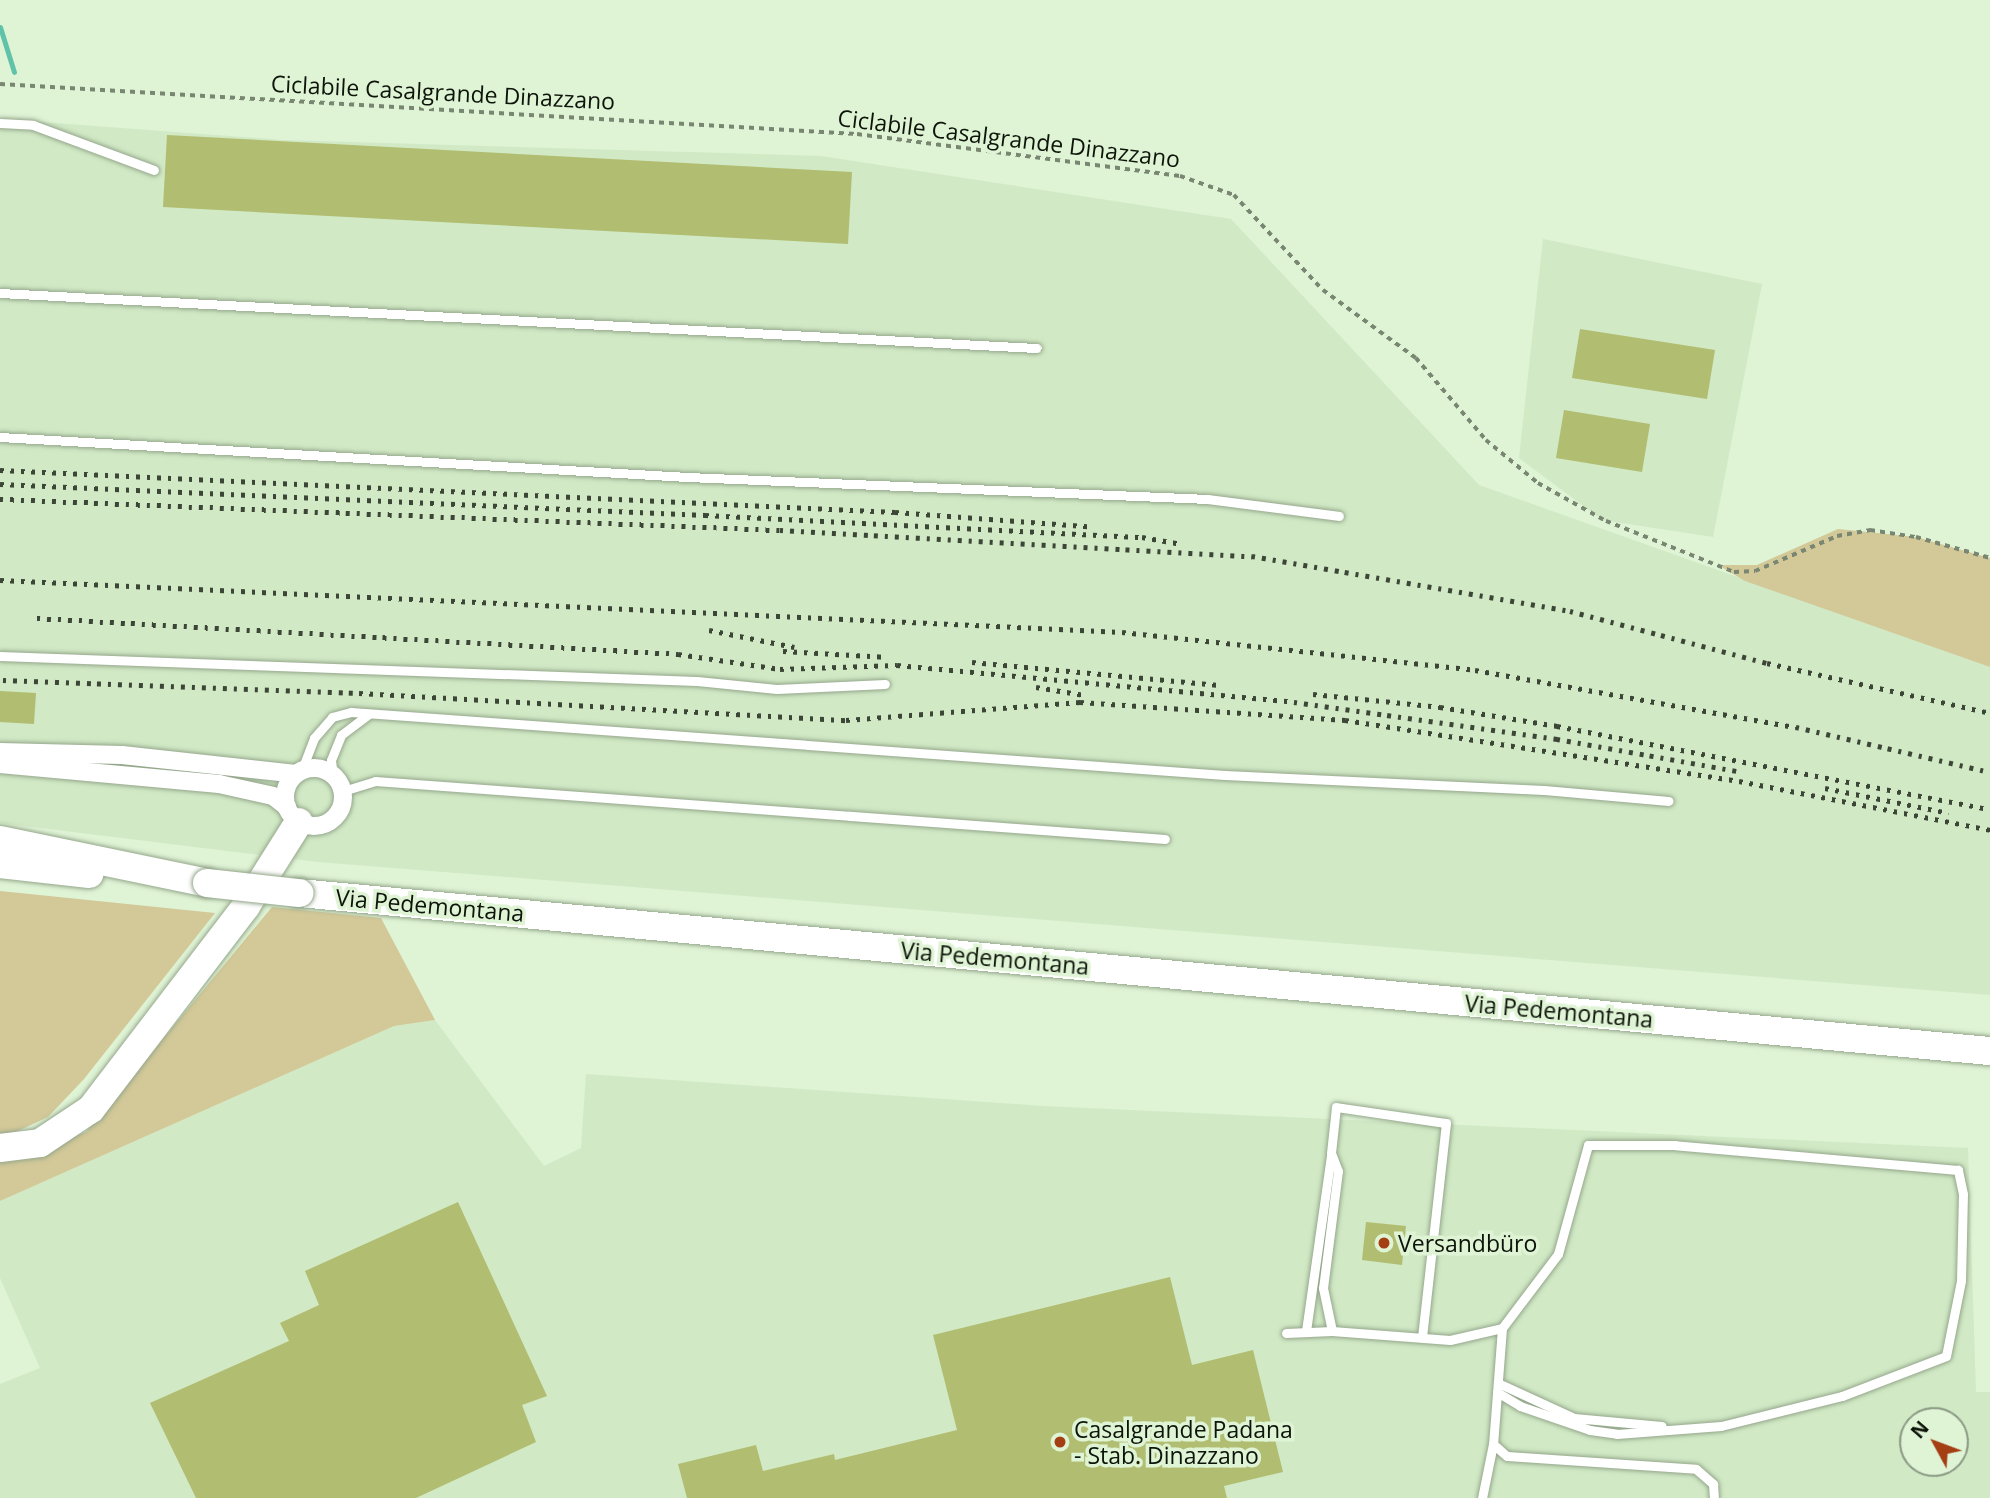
<!DOCTYPE html>
<meta charset="utf-8">
<style>
body{margin:0}
#map{position:relative;width:1990px;height:1498px;overflow:hidden;background:#dff3d5;font-family:"Open Sans",sans-serif}
div>[style]{position:absolute}
[style*='--x']{left:calc(var(--x)*1px);top:calc(var(--y)*1px);width:calc(var(--w)*1px);rotate:calc(var(--a)*1deg)}
.built>*{inset:0;background:#d1e9c5}
.green>*{inset:0;background:#d2c898}
.stream>*{height:5px;margin:-2.5px;padding:0 2.5px;transform-origin:2.5px;border-radius:2.5px;background:#60c3a9}
.building>*{inset:0;background:#b1bd70}
.path>*{height:3.5px;margin-top:-1.75px;transform-origin:0;background:repeating-linear-gradient(90deg,#788672 0 5px,transparent 0 10px)}
.roads{filter:drop-shadow(0 0 2px #95a78c) drop-shadow(0 0 2px #95a78c)}
.service>*{height:9px;margin:-4.5px;padding:0 4.5px;transform-origin:4.5px;border-radius:4.5px;background:#fff}
.minor>*{height:18px;margin:-9px;padding:0 9px;transform-origin:9px;border-radius:9px;background:#fff}
.minor>.ring{margin:-9px;padding:0;box-sizing:content-box;background:none;border:18px solid #fff;border-radius:50%}
.primary>*{height:28px;margin:-14px;padding:0 14px;transform-origin:14px;border-radius:14px;background:#fff}
.rail>*{height:5px;margin-top:-2.5px;transform-origin:0;background:repeating-linear-gradient(90deg,#3c4637 0 3.5px,transparent 0 10.5px)}
.bridges{filter:drop-shadow(0 0 2px #95a78c) drop-shadow(0 0 2px #95a78c)}
.primary-bridge>*{height:28px;margin:-14px;padding:0 14px;transform-origin:14px;border-radius:14px;background:#fff}
.dots>*{width:19px;height:19px;translate:-50% -50%;box-sizing:border-box;border:4px solid #dff3d5;border-radius:50%}
span{translate:-50% -50%;white-space:nowrap;text-align:center;line-height:1.15;-webkit-text-stroke:7px #dff3d5;paint-order:stroke}
.street-label{font-size:23px;color:#0d140a}
.poi-label{font-size:23px;color:#0d140a}
.left{translate:0 -50%;text-align:left}
.north{position:absolute;left:1899px;top:1407px;width:70px;height:70px;box-sizing:border-box;background:#dff3d5;border:2px solid #8b9a84;border-radius:50%;rotate:311deg;font-size:19px;font-weight:700;line-height:28px;text-align:center;color:#0d140a}
.north::after{content:'';display:block;margin:auto;width:24px;height:32px;background:#a43f13;clip-path:polygon(50% 0,100% 100%,50% 72%,0 100%)}
</style>
<div id="map">
<div class="built">
<div style="clip-path:polygon(0 119px,283px 140px,821px 156px,1231px 219px,1479px 485px,1990px 667px,1990px 995px,318px 862px,0 823px)"></div>
<div style="clip-path:polygon(1543px 239px,1762px 284px,1713px 537px,1602px 520px,1519px 458px)"></div>
<div style="clip-path:polygon(evenodd,435px 1020px,544px 1166px,581px 1148px,586px 1074px,1043px 1106px,1968px 1148px,1976px 1392px,1990px 1392px,1990px 1498px,0 1498px,0 1384px,40px 1368px,0 1278px,0 1201px,394px 1026px,435px 1020px,1913px 1421px,1955px 1421px,1955px 1463px,1913px 1463px,1913px 1421px)"></div>
</div>
<div class="green">
<div style="clip-path:polygon(1838px 529px,1916px 537px,1990px 558px,1990px 667px,1745px 581px,1718px 565px,1757px 565px)"></div>
<div style="clip-path:polygon(0 891px,215px 913px,84px 1079px,48px 1117px,5px 1137px,0 1137px)"></div>
<div style="clip-path:polygon(272px 907px,381px 918px,435px 1020px,394px 1026px,0 1201px,0 1156px,17px 1157px,86px 1132px)"></div>
</div>
<div class="stream">
<div style="--x:0;--y:27;--w:47;--a:72.7"></div>
</div>
<div class="building">
<div style="clip-path:polygon(167px 135px,852px 172px,848px 244px,163px 207px)"></div>
<div style="clip-path:polygon(1580px 329px,1715px 350px,1707px 399px,1572px 378px)"></div>
<div style="clip-path:polygon(1564px 410px,1650px 424px,1642px 472px,1556px 458px)"></div>
<div style="clip-path:polygon(0 691px,36px 693px,34px 724px,0 722px)"></div>
<div style="clip-path:polygon(458px 1202px,547px 1396px,522px 1405px,536px 1442px,416px 1498px,196px 1498px,150px 1403px,289px 1341px,280px 1323px,319px 1305px,305px 1271px)"></div>
<div style="clip-path:polygon(1366px 1222px,1406px 1226px,1402px 1265px,1362px 1260px)"></div>
<div style="clip-path:polygon(1170px 1277px,1192px 1365px,1253px 1350px,1283px 1472px,1224px 1486px,1227px 1498px,687px 1498px,678px 1464px,756px 1445px,763px 1471px,834px 1454px,835px 1460px,957px 1430px,933px 1335px)"></div>
</div>
<div class="path">
<div style="--x:0;--y:84;--w:858;--a:3.34"></div>
<div style="--x:857;--y:134;--w:326;--a:7.4"></div>
<div style="--x:1180;--y:176;--w:57;--a:19.4"></div>
<div style="--x:1234;--y:195;--w:130;--a:46.9"></div>
<div style="--x:1323;--y:290;--w:115;--a:36.2"></div>
<div style="--x:1416;--y:358;--w:108;--a:49.5"></div>
<div style="--x:1486;--y:440;--w:67;--a:39.6"></div>
<div style="--x:1538;--y:483;--w:78;--a:29.2"></div>
<div style="--x:1606;--y:521;--w:138;--a:21.7"></div>
<div style="--x:1734;--y:572;--w:21;--a:-3"></div>
<div style="--x:1755;--y:571;--w:89;--a:-23.1"></div>
<div style="--x:1837;--y:536;--w:34;--a:-10"></div>
<div style="--x:1870;--y:530;--w:47;--a:8.7"></div>
<div style="--x:1916;--y:537;--w:77;--a:15.8"></div>
</div>
<div class="roads">
<div class="service">
<div style="--x:0;--y:123;--w:33;--a:3"></div>
<div style="--x:33;--y:125;--w:129;--a:20.4"></div>
<div style="--x:0;--y:293;--w:1038;--a:3.04"></div>
<div style="--x:0;--y:437;--w:689;--a:3.33"></div>
<div style="--x:688;--y:477;--w:520;--a:2.42"></div>
<div style="--x:1208;--y:499;--w:132;--a:7.4"></div>
<div style="--x:0;--y:656;--w:697;--a:2.05"></div>
<div style="--x:697;--y:681;--w:80;--a:5.7"></div>
<div style="--x:777;--y:689;--w:108;--a:-2.7"></div>
<div style="--x:301;--y:772;--w:36;--a:-69"></div>
<div style="--x:314;--y:738;--w:28;--a:-49"></div>
<div style="--x:332;--y:717;--w:20;--a:-15"></div>
<div style="--x:351;--y:712;--w:876;--a:4.12"></div>
<div style="--x:1225;--y:775;--w:319;--a:2.7"></div>
<div style="--x:1544;--y:790;--w:125;--a:5"></div>
<div style="--x:333;--y:775;--w:15;--a:-98"></div>
<div style="--x:331;--y:760;--w:27;--a:-68"></div>
<div style="--x:341;--y:735;--w:35;--a:-37"></div>
<div style="--x:343;--y:791;--w:34;--a:-17"></div>
<div style="--x:375;--y:781;--w:792;--a:4.2"></div>
<div style="--x:1306;--y:1331;--w:178;--a:-81.9"></div>
<div style="--x:1332;--y:1331;--w:44;--a:-101.8"></div>
<div style="--x:1323;--y:1288;--w:118;--a:-82.7"></div>
<div style="--x:1338;--y:1171;--w:19;--a:-111"></div>
<div style="--x:1331;--y:1153;--w:46;--a:-83.8"></div>
<div style="--x:1336;--y:1107;--w:111;--a:8.3"></div>
<div style="--x:1446;--y:1123;--w:215;--a:96.4"></div>
<div style="--x:1286;--y:1333;--w:46;--a:-2.5"></div>
<div style="--x:1332;--y:1331;--w:118;--a:4.4"></div>
<div style="--x:1450;--y:1340;--w:53;--a:-13"></div>
<div style="--x:1502;--y:1328;--w:116;--a:94.4"></div>
<div style="--x:1493;--y:1444;--w:55;--a:101.5"></div>
<div style="--x:1498;--y:1383;--w:84;--a:24.7"></div>
<div style="--x:1574;--y:1418;--w:88;--a:5.2"></div>
<div style="--x:1497;--y:1392;--w:27;--a:31"></div>
<div style="--x:1520;--y:1406;--w:74;--a:18.9"></div>
<div style="--x:1590;--y:1430;--w:27;--a:8"></div>
<div style="--x:1617;--y:1434;--w:104;--a:-4.4"></div>
<div style="--x:1721;--y:1426;--w:125;--a:-13.9"></div>
<div style="--x:1842;--y:1396;--w:111;--a:-21"></div>
<div style="--x:1946;--y:1356;--w:76;--a:-78.7"></div>
<div style="--x:1961;--y:1281;--w:87;--a:-88.7"></div>
<div style="--x:1963;--y:1194;--w:25;--a:-102"></div>
<div style="--x:1958;--y:1170;--w:284;--a:-175"></div>
<div style="--x:1675;--y:1145;--w:87;--a:180"></div>
<div style="--x:1588;--y:1145;--w:113;--a:105.4"></div>
<div style="--x:1558;--y:1254;--w:93;--a:127.1"></div>
<div style="--x:1493;--y:1444;--w:18;--a:41"></div>
<div style="--x:1507;--y:1456;--w:189;--a:3.9"></div>
<div style="--x:1696;--y:1469;--w:23;--a:41"></div>
<div style="--x:1713;--y:1484;--w:14;--a:86"></div>
</div>
<div class="minor">
<div style="--x:0;--y:752;--w:122;--a:1.4"></div>
<div style="--x:122;--y:755;--w:175;--a:6.2"></div>
<div style="--x:0;--y:764;--w:220;--a:5.2"></div>
<div style="--x:219;--y:784;--w:55;--a:12.5"></div>
<div style="--x:273;--y:796;--w:18;--a:38"></div>
<div class="ring" style="left:285px;top:768px;width:40px;height:40px"></div>
</div>
<div class="primary">
<div style="--x:0;--y:840;--w:211;--a:11.7"></div>
<div style="--x:0;--y:864;--w:90;--a:6.4"></div>
<div style="--x:299;--y:893;--w:1698;--a:5.34"></div>
<div style="--x:0;--y:1148;--w:40;--a:-7.1"></div>
<div style="--x:40;--y:1143;--w:61;--a:-33.7"></div>
<div style="--x:91;--y:1109;--w:255;--a:-52.6"></div>
<div style="--x:246;--y:906;--w:99;--a:-57.8"></div>
</div>
</div>
<div class="rail">
<div style="--x:0;--y:470;--w:896;--a:2.69"></div>
<div style="--x:895;--y:512;--w:193;--a:4.2"></div>
<div style="--x:0;--y:484;--w:706;--a:2.52"></div>
<div style="--x:705;--y:515;--w:438;--a:2.9"></div>
<div style="--x:1142;--y:537;--w:36;--a:10"></div>
<div style="--x:0;--y:499;--w:781;--a:2.28"></div>
<div style="--x:780;--y:530;--w:473;--a:3.2"></div>
<div style="--x:1252;--y:556;--w:323;--a:9.8"></div>
<div style="--x:1570;--y:611;--w:204;--a:14.8"></div>
<div style="--x:1767;--y:663;--w:229;--a:12.6"></div>
<div style="--x:0;--y:580;--w:1123;--a:2.65"></div>
<div style="--x:1122;--y:632;--w:355;--a:6.1"></div>
<div style="--x:1475;--y:670;--w:326;--a:10.1"></div>
<div style="--x:1796;--y:727;--w:199;--a:13.1"></div>
<div style="--x:37;--y:618;--w:642;--a:3.21"></div>
<div style="--x:678;--y:654;--w:103;--a:8.4"></div>
<div style="--x:780;--y:669;--w:117;--a:-2"></div>
<div style="--x:897;--y:665;--w:399;--a:5.3"></div>
<div style="--x:1294;--y:702;--w:266;--a:8"></div>
<div style="--x:1557;--y:739;--w:189;--a:10.1"></div>
<div style="--x:709;--y:630;--w:87;--a:11.3"></div>
<div style="--x:783;--y:651;--w:105;--a:3.3"></div>
<div style="--x:972;--y:662;--w:248;--a:5.3"></div>
<div style="--x:3;--y:680;--w:356;--a:2.1"></div>
<div style="--x:359;--y:693;--w:488;--a:3.2"></div>
<div style="--x:846;--y:720;--w:235;--a:-4.4"></div>
<div style="--x:1080;--y:702;--w:266;--a:3.9"></div>
<div style="--x:1345;--y:720;--w:399;--a:8.8"></div>
<div style="--x:1739;--y:781;--w:256;--a:11"></div>
<div style="--x:1036;--y:687;--w:49;--a:9.5"></div>
<div style="--x:1313;--y:694;--w:128;--a:5.8"></div>
<div style="--x:1440;--y:707;--w:119;--a:9.2"></div>
<div style="--x:1557;--y:726;--w:441;--a:10.9"></div>
<div style="--x:1825;--y:788;--w:126;--a:11.4"></div>
</div>
<div class="bridges">
<div class="primary-bridge">
<div style="--x:207;--y:883;--w:93;--a:6.2"></div>
</div>
</div>
<div class="dots">
<div style="left:1384px;top:1243px;background:#a43f13"></div>
<div style="left:1060px;top:1442px;background:#a43f13"></div>
</div>
<div class="street-label">
<span style="left:443px;top:92px;rotate:3deg">Ciclabile Casalgrande Dinazzano</span>
<span style="left:1009px;top:138px;rotate:7deg">Ciclabile Casalgrande Dinazzano</span>
<span style="left:430px;top:905px;rotate:5deg">Via Pedemontana</span>
<span style="left:995px;top:958px;rotate:5deg">Via Pedemontana</span>
<span style="left:1559px;top:1011px;rotate:5deg">Via Pedemontana</span>
</div>
<div class="poi-label">
<span class="left" style="left:1398px;top:1243px">Versandbüro</span>
<span class="left" style="left:1074px;top:1442px">Casalgrande Padana<br>- Stab. Dinazzano</span>
</div>
<div class="north">N</div>
</div>
